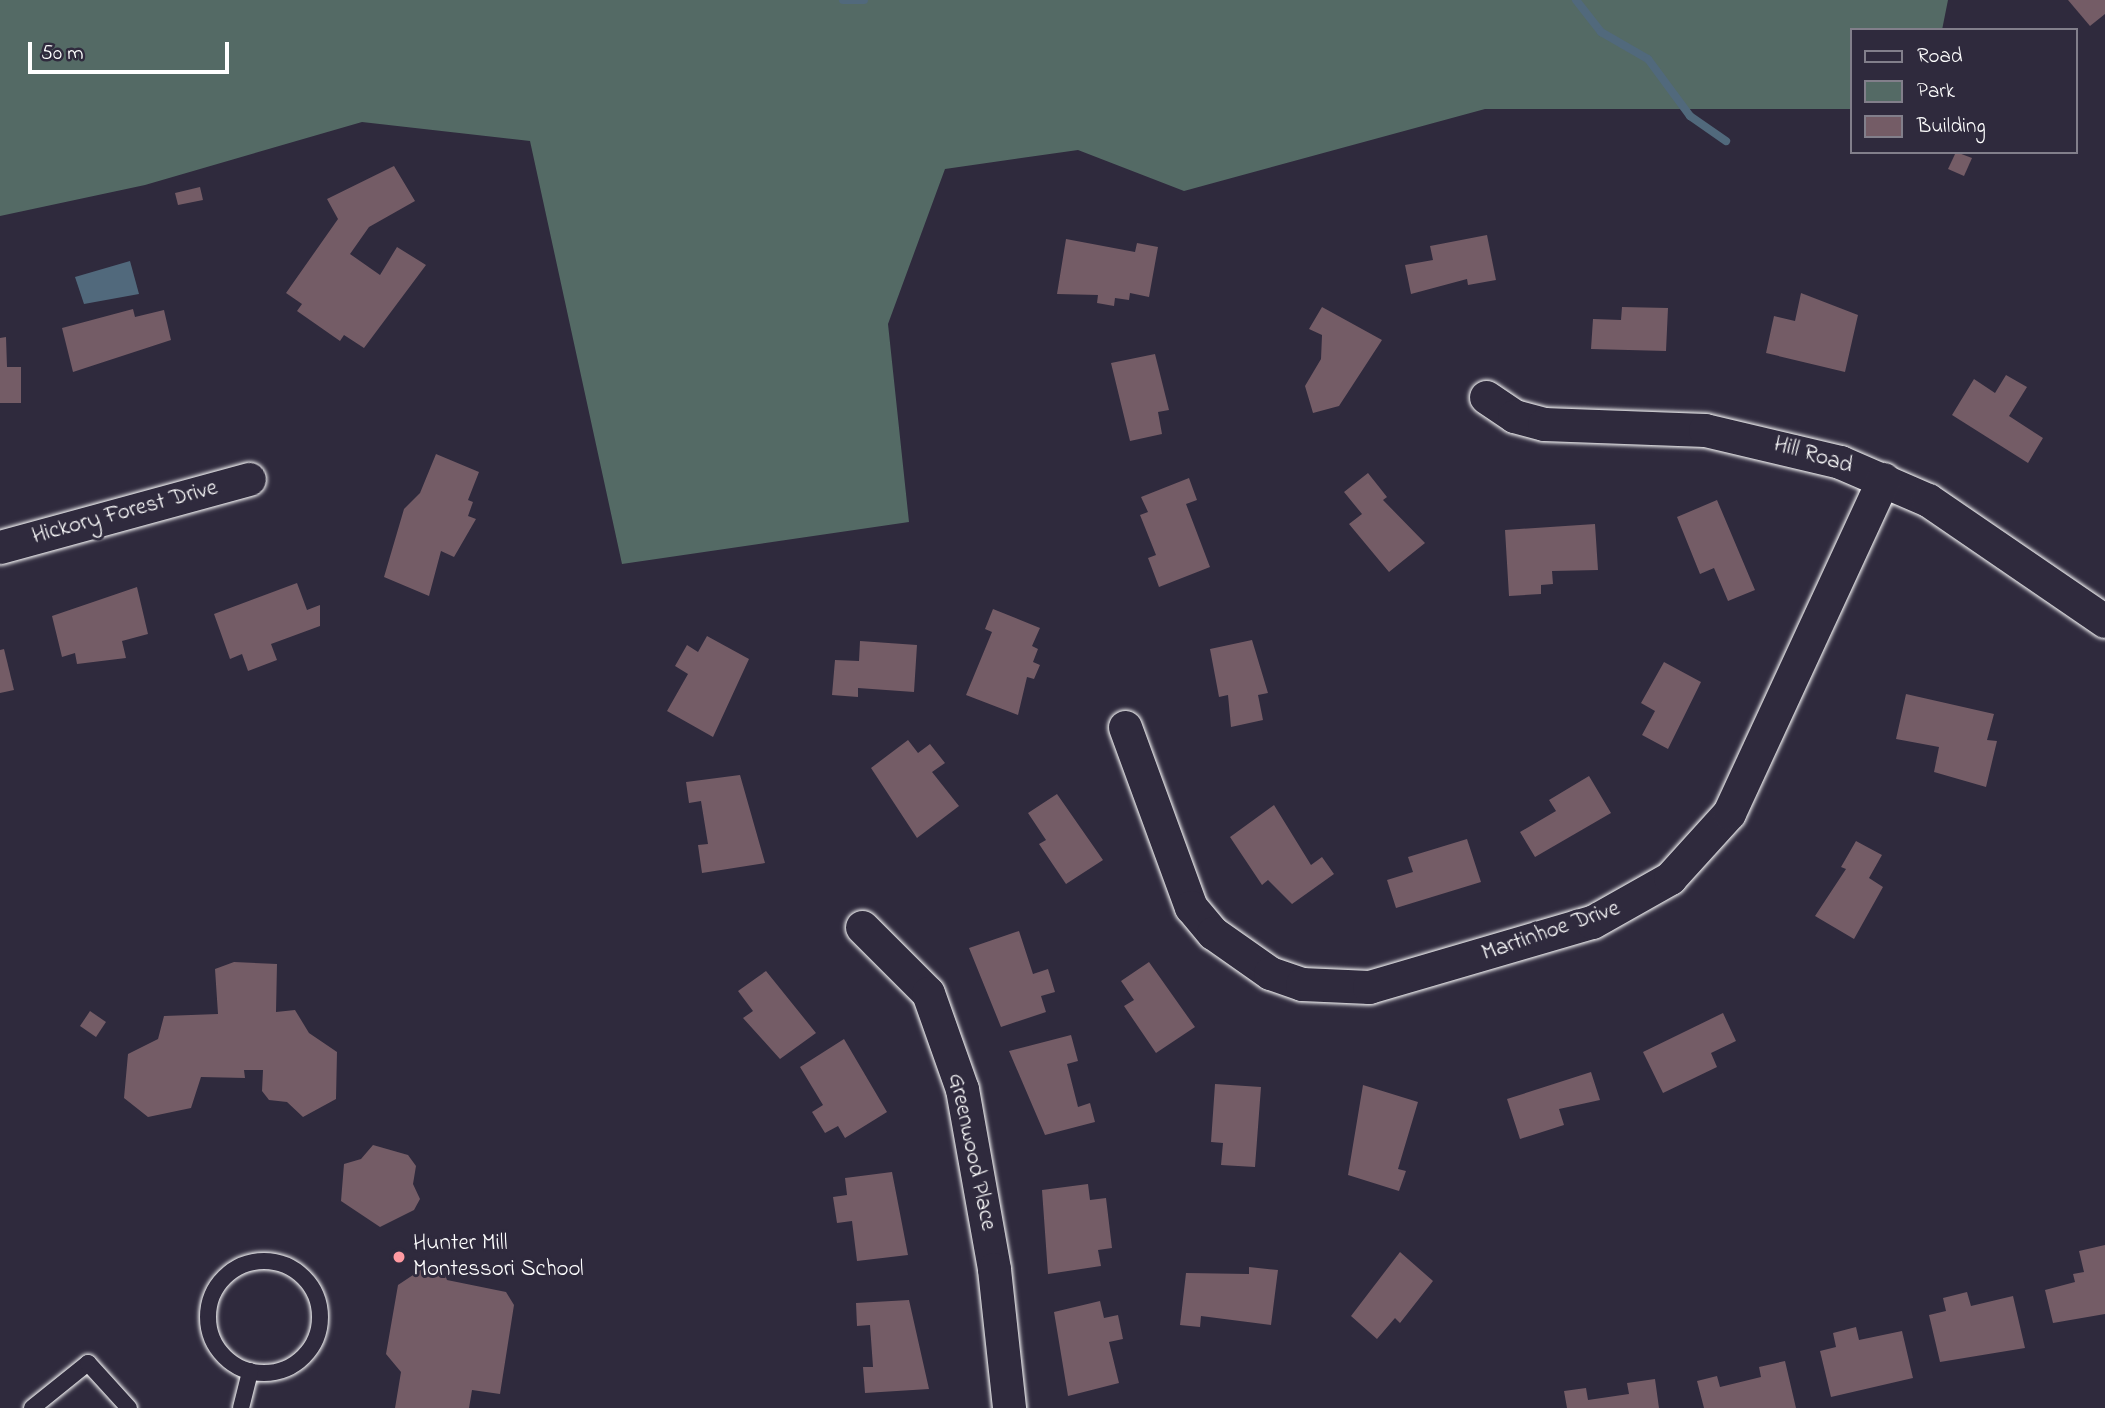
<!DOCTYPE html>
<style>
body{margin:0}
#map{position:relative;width:2105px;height:1408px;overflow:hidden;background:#2f2a3d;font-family:"Indie Flower",sans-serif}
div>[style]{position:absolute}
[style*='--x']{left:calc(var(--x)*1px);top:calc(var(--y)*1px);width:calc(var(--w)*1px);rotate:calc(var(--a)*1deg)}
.green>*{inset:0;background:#546a65}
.water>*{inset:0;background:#51697c}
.stream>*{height:8px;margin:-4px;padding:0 4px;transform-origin:4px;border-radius:4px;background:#51697c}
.building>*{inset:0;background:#745c66}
.roads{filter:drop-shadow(0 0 2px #fff) drop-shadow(0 0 2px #fff)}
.lane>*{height:16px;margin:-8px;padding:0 8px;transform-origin:8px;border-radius:8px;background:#2f2a3d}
.lane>.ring{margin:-8px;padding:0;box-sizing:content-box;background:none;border:16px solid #2f2a3d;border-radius:50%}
.street>*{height:33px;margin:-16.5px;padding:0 16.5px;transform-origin:16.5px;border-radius:16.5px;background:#2f2a3d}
.dots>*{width:19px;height:19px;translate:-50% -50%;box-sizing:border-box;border:4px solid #2f2a3d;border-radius:50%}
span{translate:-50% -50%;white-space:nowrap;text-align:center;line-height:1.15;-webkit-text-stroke:6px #2f2a3d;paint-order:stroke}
.street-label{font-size:23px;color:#fff}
.poi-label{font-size:23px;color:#fff}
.left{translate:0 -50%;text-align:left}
.legend{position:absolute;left:1850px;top:28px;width:228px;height:126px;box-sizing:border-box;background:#2f2a3d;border:2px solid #827f8b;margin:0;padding:9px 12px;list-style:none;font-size:21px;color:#fff}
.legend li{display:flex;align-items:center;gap:14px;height:35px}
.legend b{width:35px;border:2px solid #827f8b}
.scale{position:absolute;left:28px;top:42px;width:201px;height:32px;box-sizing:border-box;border:4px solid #fff;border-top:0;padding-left:9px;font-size:21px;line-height:24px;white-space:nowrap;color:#fff;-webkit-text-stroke:5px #2f2a3d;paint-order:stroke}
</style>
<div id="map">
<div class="green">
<div style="clip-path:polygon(0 0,1948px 0,1942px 30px,1851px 30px,1851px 109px,1485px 109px,1184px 191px,1078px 150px,945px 169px,888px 324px,909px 522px,622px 564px,530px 141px,362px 122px,145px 185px,0 216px)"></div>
</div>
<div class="water">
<div style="clip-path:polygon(130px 261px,139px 294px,84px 304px,75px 277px)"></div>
</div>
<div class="stream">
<div style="--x:843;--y:0;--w:21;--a:0"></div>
<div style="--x:1576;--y:0;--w:41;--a:52"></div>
<div style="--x:1601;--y:32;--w:54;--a:29.9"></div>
<div style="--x:1648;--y:59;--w:71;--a:53.6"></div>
<div style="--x:1690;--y:116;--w:44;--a:34.8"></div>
</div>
<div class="building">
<div style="clip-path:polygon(2068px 0,2105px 0,2105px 14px,2090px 26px)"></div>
<div style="clip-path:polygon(1956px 152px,1972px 158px,1964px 176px,1948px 169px)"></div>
<div style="clip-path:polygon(394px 166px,415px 201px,369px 227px,350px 254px,380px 275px,397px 247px,426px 265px,364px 348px,344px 335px,340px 341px,297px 311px,302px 304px,286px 293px,338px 219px,327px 199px)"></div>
<div style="clip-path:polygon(200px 187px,203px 200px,178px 205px,175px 193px)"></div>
<div style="clip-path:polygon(1487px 235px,1496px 280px,1468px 285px,1467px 279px,1411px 294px,1405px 265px,1433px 260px,1430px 246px)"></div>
<div style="clip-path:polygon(1066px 239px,1135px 252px,1137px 243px,1158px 247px,1149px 297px,1130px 293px,1129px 300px,1115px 298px,1114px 306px,1097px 303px,1098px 295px,1057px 294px)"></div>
<div style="clip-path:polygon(1801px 293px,1858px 315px,1845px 372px,1766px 353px,1774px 316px,1795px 321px)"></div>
<div style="clip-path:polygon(1322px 307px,1382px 340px,1339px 406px,1313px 413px,1305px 386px,1321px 359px,1322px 335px,1309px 329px)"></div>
<div style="clip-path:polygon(1622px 307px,1668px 308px,1666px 351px,1591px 349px,1593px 319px,1621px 320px)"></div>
<div style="clip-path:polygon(133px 309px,135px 317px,164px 310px,171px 340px,73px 372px,62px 328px)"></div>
<div style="clip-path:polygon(6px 337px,7px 367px,21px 367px,21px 403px,0 403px,0 338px)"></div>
<div style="clip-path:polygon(1155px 354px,1169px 410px,1158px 412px,1162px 434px,1130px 441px,1111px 363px)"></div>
<div style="clip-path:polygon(2006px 375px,2027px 387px,2009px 416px,2043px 438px,2028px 463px,1952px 415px,1974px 379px,1995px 393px)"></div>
<div style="clip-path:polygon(436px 454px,479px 472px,468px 500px,473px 502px,468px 516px,476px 519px,454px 557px,441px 551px,429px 596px,384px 577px,404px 509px,420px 493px)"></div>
<div style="clip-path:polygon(1368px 473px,1387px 497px,1383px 500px,1425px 543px,1389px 572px,1349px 524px,1362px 514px,1344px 492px)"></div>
<div style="clip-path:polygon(1189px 478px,1197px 500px,1186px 504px,1210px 567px,1159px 587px,1148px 558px,1156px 555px,1140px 515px,1148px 512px,1141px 497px)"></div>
<div style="clip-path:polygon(1717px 500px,1755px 590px,1728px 601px,1714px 568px,1700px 574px,1677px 517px)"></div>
<div style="clip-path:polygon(1595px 524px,1598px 570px,1552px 571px,1553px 584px,1541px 585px,1541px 594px,1509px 596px,1505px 530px)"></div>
<div style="clip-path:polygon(297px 583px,307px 610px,320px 605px,320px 626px,271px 644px,277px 660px,248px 671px,242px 654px,230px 659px,214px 614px)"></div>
<div style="clip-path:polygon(137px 587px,148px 634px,122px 641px,126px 658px,77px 664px,75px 653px,62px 657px,52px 616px)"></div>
<div style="clip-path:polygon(993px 609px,1040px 628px,1032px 646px,1038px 649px,1033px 662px,1040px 665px,1034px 679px,1027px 677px,1018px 715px,966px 695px,992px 632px,985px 629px)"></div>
<div style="clip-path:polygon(707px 636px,749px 659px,713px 737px,667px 711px,688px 674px,675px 666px,687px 645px,698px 652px)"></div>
<div style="clip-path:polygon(1252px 640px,1268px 693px,1258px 695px,1263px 720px,1231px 727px,1228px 695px,1219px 697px,1210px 649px)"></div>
<div style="clip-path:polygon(860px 641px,917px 645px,914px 692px,858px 688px,858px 697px,832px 695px,835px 660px,859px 661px)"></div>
<div style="clip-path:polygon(4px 649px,14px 690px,0 693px,0 650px)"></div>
<div style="clip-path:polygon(1664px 662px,1701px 682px,1668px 749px,1642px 735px,1655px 711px,1641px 703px)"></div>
<div style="clip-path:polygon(1906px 694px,1994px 714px,1987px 740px,1997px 741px,1986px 787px,1934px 772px,1939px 747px,1896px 739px)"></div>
<div style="clip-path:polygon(908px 740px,918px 753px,930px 744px,945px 763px,932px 772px,959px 806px,917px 838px,871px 768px)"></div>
<div style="clip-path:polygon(740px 775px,765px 863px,702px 873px,698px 845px,708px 844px,701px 801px,689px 803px,686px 782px)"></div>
<div style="clip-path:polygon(1589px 776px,1611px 813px,1535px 857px,1520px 832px,1556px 811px,1549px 800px)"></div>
<div style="clip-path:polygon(1057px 794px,1103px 860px,1066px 884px,1039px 844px,1046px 840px,1028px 813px)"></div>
<div style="clip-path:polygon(1274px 805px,1311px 865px,1322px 857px,1334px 874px,1292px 904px,1268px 880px,1262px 885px,1230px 837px)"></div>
<div style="clip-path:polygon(1467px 839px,1481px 882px,1396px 908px,1387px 880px,1413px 872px,1408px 857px)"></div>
<div style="clip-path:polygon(1856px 841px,1882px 855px,1869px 878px,1883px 887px,1854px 939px,1815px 916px,1846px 869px,1841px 867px)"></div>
<div style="clip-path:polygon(1019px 931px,1033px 974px,1048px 969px,1055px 992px,1041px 996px,1046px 1012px,1001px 1027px,969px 948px)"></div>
<div style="clip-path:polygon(234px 962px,277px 964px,276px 1012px,295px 1010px,309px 1033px,337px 1052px,336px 1099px,303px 1117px,287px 1102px,269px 1100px,262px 1091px,263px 1070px,244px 1070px,245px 1078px,201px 1077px,191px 1108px,148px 1117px,124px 1098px,128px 1054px,158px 1039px,164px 1016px,218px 1014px,215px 969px)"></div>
<div style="clip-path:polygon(1149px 962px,1195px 1027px,1156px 1053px,1124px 1006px,1134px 1000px,1121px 981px)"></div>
<div style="clip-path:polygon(766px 971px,816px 1033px,780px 1059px,743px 1018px,753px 1011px,738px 991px)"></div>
<div style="clip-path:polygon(90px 1011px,106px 1022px,96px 1037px,80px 1026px)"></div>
<div style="clip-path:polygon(1723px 1013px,1736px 1041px,1711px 1053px,1717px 1067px,1663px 1093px,1643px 1052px)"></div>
<div style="clip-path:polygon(1071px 1035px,1078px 1061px,1067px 1064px,1078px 1107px,1090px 1103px,1095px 1122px,1045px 1135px,1009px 1051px)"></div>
<div style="clip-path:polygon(844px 1039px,887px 1112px,845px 1138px,838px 1126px,825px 1133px,812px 1112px,823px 1105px,800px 1067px)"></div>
<div style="clip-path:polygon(1591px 1072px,1600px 1100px,1559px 1109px,1564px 1125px,1520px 1139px,1507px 1099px)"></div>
<div style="clip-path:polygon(1215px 1084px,1261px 1087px,1255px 1167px,1221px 1165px,1223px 1143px,1211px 1142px)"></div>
<div style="clip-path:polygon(1363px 1085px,1418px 1102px,1398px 1169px,1406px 1171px,1399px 1191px,1348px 1175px)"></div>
<div style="clip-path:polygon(373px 1145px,408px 1155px,416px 1166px,413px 1184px,420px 1199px,414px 1210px,380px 1227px,341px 1201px,344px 1164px,361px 1159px)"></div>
<div style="clip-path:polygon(892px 1172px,908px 1255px,857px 1261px,852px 1221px,837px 1223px,833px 1197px,847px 1195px,845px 1178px)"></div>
<div style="clip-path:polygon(1088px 1184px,1090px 1200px,1106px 1198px,1112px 1248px,1098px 1250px,1101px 1266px,1048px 1274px,1042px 1190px)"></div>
<div style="clip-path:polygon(2105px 1245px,2105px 1314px,2053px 1323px,2045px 1290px,2075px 1282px,2073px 1274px,2084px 1272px,2079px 1251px)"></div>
<div style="clip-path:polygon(1400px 1252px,1433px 1281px,1400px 1323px,1395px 1318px,1377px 1339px,1351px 1316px)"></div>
<div style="clip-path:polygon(431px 1263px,442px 1266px,447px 1280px,506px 1292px,514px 1305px,500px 1394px,472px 1390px,469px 1408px,395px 1408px,401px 1372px,386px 1354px,398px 1285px)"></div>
<div style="clip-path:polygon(1249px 1267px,1278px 1270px,1271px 1325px,1201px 1316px,1200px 1327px,1180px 1325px,1186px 1273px,1249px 1274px)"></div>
<div style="clip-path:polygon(1967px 1292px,1971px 1306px,2013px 1296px,2025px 1348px,1940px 1362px,1929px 1315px,1946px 1311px,1943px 1298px)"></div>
<div style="clip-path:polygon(909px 1300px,929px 1389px,865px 1393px,863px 1367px,873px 1367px,870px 1325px,857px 1326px,856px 1303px)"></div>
<div style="clip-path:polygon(1100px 1301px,1104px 1318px,1118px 1315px,1123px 1339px,1109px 1342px,1119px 1383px,1068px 1396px,1054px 1312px)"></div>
<div style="clip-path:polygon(1856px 1327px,1859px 1340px,1902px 1331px,1913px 1378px,1831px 1397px,1820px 1351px,1836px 1347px,1833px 1333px)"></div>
<div style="clip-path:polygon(1785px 1361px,1796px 1408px,1704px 1408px,1697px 1381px,1717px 1376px,1720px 1387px,1761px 1377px,1759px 1367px)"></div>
<div style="clip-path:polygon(1655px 1379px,1659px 1408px,1567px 1408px,1564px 1391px,1586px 1388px,1588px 1400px,1629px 1394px,1627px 1383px)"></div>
</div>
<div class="roads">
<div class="lane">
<div class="ring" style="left:208px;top:1261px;width:96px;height:96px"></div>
<div style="--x:32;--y:1408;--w:72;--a:-38.8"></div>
<div style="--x:88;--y:1363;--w:61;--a:47.7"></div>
<div style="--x:241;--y:1408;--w:38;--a:-76"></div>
</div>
<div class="street">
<div style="--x:1486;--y:397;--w:34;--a:34"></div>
<div style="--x:1514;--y:416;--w:31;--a:15"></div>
<div style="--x:1544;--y:424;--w:161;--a:2.1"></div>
<div style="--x:1705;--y:430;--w:139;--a:13.3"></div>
<div style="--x:1840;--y:462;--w:96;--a:23.4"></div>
<div style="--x:1928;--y:500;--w:214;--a:34.4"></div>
<div style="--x:0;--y:547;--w:258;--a:-15.3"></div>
<div style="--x:1125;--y:727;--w:192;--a:69.9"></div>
<div style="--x:1191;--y:907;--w:34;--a:50"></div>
<div style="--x:1213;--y:933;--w:70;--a:35.1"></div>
<div style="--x:1270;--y:973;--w:34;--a:19"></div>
<div style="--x:1302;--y:984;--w:67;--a:2.6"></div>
<div style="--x:1369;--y:987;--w:232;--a:-16.3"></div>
<div style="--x:1592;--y:922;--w:90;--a:-29.4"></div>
<div style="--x:1670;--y:878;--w:88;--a:-47.8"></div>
<div style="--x:1729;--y:813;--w:368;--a:-65.2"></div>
<div style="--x:862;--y:927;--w:93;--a:45"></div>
<div style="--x:928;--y:993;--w:102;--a:70.5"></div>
<div style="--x:962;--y:1089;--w:183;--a:79.9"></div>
<div style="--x:994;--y:1269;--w:140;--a:83.8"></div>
</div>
</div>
<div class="dots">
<div style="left:399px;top:1257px;background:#ff9aa2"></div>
</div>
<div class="street-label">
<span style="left:1813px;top:456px;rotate:17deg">Hill Road</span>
<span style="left:125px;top:513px;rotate:-15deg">Hickory Forest Drive</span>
<span style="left:1551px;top:932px;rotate:-19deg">Martinhoe Drive</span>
<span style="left:971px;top:1152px;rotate:78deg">Greenwood Place</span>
</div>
<div class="poi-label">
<span class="left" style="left:413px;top:1257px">Hunter Mill<br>Montessori School</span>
</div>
<ul class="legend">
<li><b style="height:9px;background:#2f2a3d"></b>Road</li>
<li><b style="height:19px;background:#546a65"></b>Park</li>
<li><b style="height:19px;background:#745c66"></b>Building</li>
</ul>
<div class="scale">50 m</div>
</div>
